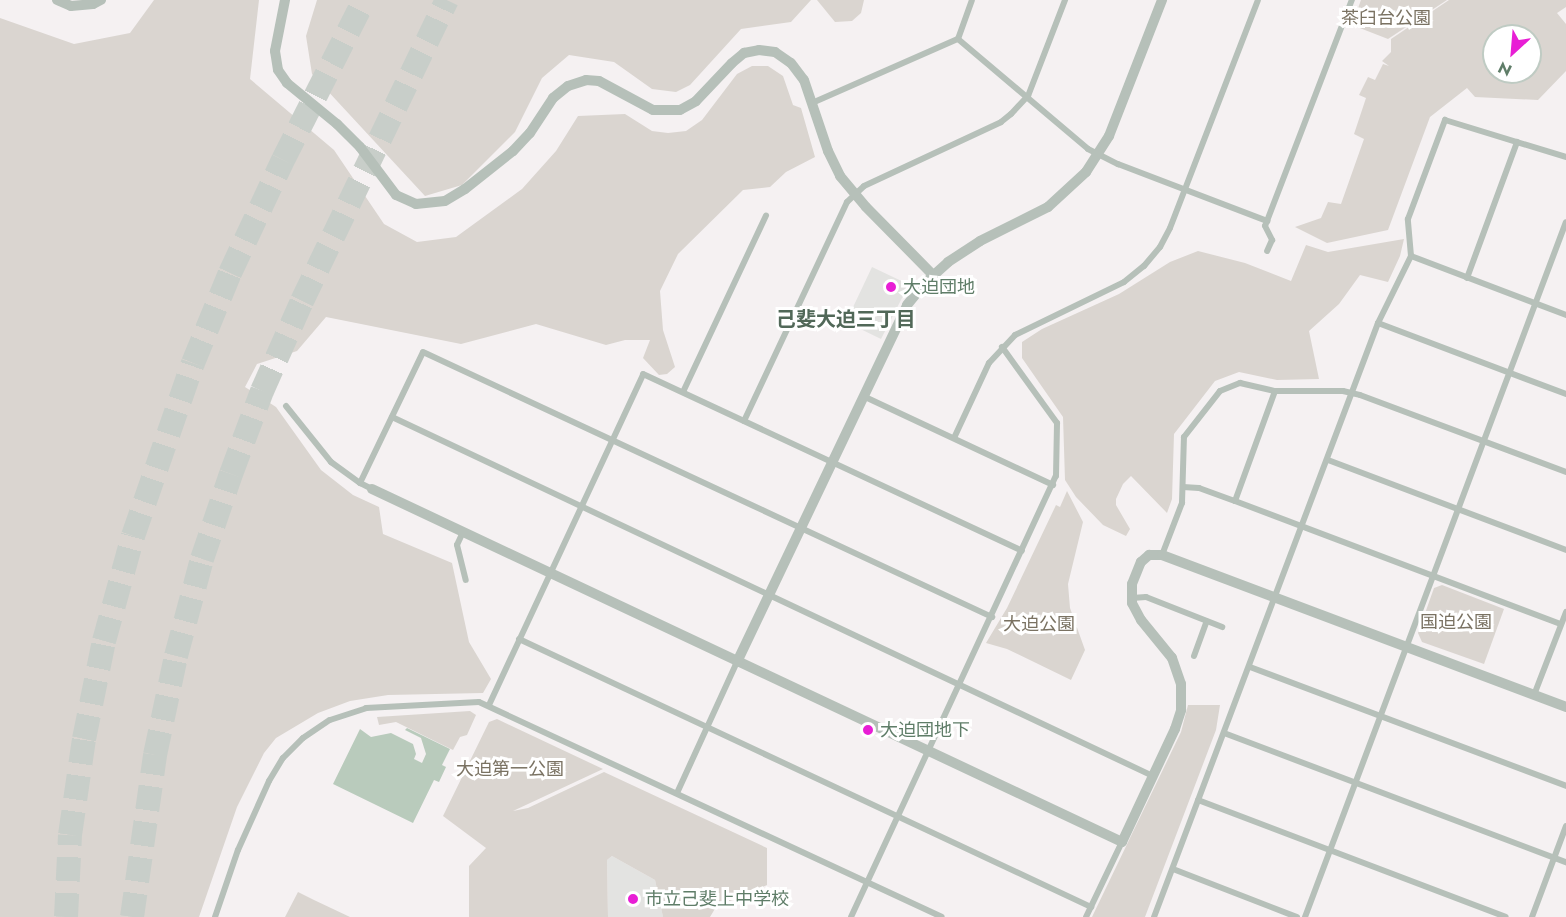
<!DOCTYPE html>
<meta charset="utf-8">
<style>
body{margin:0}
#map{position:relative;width:1566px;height:917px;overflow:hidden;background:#f5f1f2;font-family:Jost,"Noto Sans JP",sans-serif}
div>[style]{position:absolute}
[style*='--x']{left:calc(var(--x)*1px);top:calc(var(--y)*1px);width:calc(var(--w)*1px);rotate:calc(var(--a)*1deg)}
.built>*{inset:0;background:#e3e3e1}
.green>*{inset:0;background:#dad5d0}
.water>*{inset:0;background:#b9cbbc}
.motorway-tunnel>*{height:24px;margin-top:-12px;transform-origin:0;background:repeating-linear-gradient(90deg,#c8cec9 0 24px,transparent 0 36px)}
.minor>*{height:6px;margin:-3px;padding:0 3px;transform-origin:3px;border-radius:3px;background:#b6c0b9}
.tertiary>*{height:10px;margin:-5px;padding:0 5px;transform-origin:5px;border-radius:5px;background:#b6c0b9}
.dots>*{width:16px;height:16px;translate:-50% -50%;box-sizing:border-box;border:3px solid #fff;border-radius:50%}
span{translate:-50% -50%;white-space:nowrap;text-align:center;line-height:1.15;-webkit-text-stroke:6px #fff;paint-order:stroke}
.park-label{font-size:18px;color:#7a7262}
.poi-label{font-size:18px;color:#5f7d68}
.left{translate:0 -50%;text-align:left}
.neighbourhood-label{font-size:20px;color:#516858;font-weight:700}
.north{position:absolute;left:1482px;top:24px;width:60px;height:60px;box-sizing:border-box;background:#fff;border:2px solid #bfcbc3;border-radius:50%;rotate:206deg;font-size:16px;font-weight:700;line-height:24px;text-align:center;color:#5f7d68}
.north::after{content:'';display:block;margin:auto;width:21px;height:27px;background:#e81ed5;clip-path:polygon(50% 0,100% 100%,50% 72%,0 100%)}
</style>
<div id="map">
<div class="built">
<div style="clip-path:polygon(872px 267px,912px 286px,902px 298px,881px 339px,846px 322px)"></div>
<div style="clip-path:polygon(612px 856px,655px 880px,663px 917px,608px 917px,607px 860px)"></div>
</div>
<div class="green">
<div style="clip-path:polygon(154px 0,259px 0,250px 79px,334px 150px,384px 224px,417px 242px,456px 237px,522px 189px,556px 151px,578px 116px,625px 114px,652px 131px,668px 133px,686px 131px,702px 120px,737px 74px,752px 66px,768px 66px,783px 76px,793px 105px,801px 108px,815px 157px,786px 172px,770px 187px,743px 190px,678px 254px,660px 291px,663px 330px,675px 367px,667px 374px,659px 375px,643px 358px,650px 340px,625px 340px,606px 345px,536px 324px,461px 344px,326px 317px,297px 351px,257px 364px,245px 387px,276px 407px,321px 470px,353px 495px,379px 507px,383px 534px,452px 563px,469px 642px,491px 679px,483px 693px,388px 695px,350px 701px,318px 713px,276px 738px,264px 753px,237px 807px,199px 917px,0 917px,0 18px,74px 44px,130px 33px)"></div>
<div style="clip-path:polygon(317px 0,811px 0,791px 22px,741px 29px,690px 85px,676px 92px,652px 89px,614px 62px,569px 55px,542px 78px,515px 132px,462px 185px,425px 196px,312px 74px,306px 36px)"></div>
<div style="clip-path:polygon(817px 0,864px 0,861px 13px,852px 21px,835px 22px)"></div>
<div style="clip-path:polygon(1361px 0,1447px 0,1388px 39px,1352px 25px)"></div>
<div style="clip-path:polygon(evenodd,1449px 0,1566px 0,1566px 7px,1557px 13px,1566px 24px,1566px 71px,1538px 100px,1475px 97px,1467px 88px,1430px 117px,1388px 230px,1327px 243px,1295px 227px,1321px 218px,1328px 202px,1341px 204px,1364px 139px,1354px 134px,1366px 98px,1359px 95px,1368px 77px,1375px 80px,1383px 64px,1389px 66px,1382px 61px,1391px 52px,1391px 39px,1449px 0,1494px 36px,1530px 36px,1530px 72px,1494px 72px,1494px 36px)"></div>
<div style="clip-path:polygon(1404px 239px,1400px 256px,1388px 282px,1360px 275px,1339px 304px,1309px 331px,1319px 379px,1277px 380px,1239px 372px,1215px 381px,1174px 434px,1172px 499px,1167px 513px,1131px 476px,1123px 484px,1116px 499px,1116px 505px,1130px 529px,1126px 536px,1103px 525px,1076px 497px,1065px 480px,1063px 417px,1022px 358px,1022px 342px,1042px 329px,1119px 294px,1170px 262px,1198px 251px,1245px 263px,1291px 281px,1306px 245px,1328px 252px)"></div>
<div style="clip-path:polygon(1067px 491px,1083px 522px,1068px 584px,1070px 608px,1085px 650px,1071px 680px,1007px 649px,986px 643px,1007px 608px,1056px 505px,1060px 507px)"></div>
<div style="clip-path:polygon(1442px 585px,1504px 609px,1484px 664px,1422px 642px,1418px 633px,1434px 588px)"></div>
<div style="clip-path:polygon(1188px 705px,1220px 705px,1216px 730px,1145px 917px,1092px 917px,1181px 732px)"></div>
<div style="clip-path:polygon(470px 711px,476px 715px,467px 735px,460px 737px,453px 750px,396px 722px,379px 725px,377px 717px)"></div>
<div style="clip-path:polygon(497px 719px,603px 769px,513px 811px,528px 808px,604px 772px,767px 848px,767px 885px,716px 907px,710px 917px,663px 917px,655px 880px,612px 856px,607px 860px,608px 917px,469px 917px,469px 866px,486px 848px,443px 816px,489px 722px)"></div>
<div style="clip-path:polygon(298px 892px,314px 900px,350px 917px,285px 917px)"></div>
</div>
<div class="water">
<div style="clip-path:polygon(407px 728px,450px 749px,442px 765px,446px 767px,439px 782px,434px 780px,413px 823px,333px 784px,360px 729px,371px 737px,391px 733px,413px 744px,416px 754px,414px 759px,422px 763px,426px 754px,421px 738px,405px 730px)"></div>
</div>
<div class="motorway-tunnel">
<div style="--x:66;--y:917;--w:82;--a:-87.2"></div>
<div style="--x:70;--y:835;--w:97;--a:-81.7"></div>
<div style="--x:84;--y:739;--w:100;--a:-78.5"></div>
<div style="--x:104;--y:641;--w:109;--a:-74.6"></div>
<div style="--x:133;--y:536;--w:183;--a:-70.9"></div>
<div style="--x:193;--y:363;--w:97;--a:-67.7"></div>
<div style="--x:230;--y:273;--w:125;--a:-64.9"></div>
<div style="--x:283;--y:160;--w:179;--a:-63.1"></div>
<div style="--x:132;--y:917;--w:164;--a:-81.9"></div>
<div style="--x:155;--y:755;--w:101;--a:-78"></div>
<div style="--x:176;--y:656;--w:100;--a:-75"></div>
<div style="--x:202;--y:559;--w:90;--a:-71.2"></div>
<div style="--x:231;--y:474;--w:89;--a:-69.5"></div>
<div style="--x:262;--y:391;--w:98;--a:-66"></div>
<div style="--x:302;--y:301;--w:334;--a:-64.3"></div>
</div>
<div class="minor">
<div style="--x:958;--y:39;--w:170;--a:40.2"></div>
<div style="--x:1088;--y:149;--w:34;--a:27"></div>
<div style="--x:1118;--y:164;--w:160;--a:20.9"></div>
<div style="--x:1267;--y:221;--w:237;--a:-69"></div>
<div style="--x:812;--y:103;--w:159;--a:-23.7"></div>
<div style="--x:958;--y:39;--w:41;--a:-70.3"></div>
<div style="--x:1267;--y:221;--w:5;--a:112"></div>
<div style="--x:1265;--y:226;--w:16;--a:63"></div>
<div style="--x:1272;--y:240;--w:12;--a:114"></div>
<div style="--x:1411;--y:256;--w:166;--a:20.8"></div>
<div style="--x:1467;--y:278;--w:145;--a:-69.8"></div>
<div style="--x:1378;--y:323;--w:201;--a:20.7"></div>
<div style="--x:683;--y:392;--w:195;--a:-64.8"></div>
<div style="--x:863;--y:396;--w:210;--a:25.1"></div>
<div style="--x:286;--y:406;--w:72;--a:51.2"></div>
<div style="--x:331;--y:462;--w:36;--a:36"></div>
<div style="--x:392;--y:417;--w:841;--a:25.26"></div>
<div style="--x:744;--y:421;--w:242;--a:-64.8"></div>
<div style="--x:847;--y:202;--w:23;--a:-43"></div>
<div style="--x:864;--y:186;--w:151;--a:-25"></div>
<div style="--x:1001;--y:122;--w:13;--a:-39"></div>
<div style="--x:1011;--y:114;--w:25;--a:-47"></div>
<div style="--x:1028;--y:96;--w:103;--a:-68.9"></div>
<div style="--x:954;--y:438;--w:83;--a:-65"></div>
<div style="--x:989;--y:363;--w:38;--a:-47"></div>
<div style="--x:1015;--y:335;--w:121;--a:-25.9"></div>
<div style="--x:1124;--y:282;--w:26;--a:-39"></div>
<div style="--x:1144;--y:266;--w:25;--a:-50"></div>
<div style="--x:1160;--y:247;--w:21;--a:-62"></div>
<div style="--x:1170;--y:228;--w:244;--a:-68.9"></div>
<div style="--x:1328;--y:460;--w:254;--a:20.7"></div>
<div style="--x:1183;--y:487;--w:16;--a:4"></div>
<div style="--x:1199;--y:488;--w:38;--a:20"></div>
<div style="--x:1235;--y:501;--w:348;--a:20.7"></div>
<div style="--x:372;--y:489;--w:13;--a:-153"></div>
<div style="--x:360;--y:483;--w:145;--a:-64.3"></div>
<div style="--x:423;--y:352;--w:628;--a:24.97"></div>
<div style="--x:1235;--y:501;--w:117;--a:-70"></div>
<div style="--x:463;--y:532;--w:14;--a:115"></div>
<div style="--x:457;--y:545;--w:36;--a:76"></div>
<div style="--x:1162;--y:555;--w:56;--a:-69"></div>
<div style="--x:1182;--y:503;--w:66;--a:-88.3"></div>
<div style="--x:1184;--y:437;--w:58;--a:-52"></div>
<div style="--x:1220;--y:391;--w:22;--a:-22"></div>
<div style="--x:1240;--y:383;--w:36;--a:13"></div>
<div style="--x:1275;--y:391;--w:68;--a:0"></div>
<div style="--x:1343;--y:391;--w:17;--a:13"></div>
<div style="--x:1360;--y:395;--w:220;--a:20.5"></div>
<div style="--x:1132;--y:598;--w:14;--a:-4"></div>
<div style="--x:1146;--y:597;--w:82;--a:21.5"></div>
<div style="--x:519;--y:639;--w:632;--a:25.1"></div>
<div style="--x:1194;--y:656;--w:37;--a:-70"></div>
<div style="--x:1250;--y:667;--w:338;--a:20.6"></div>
<div style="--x:1534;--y:695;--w:89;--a:-68.9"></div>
<div style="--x:489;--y:705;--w:365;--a:-65"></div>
<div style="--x:643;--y:374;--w:418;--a:25"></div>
<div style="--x:1224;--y:733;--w:366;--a:20.7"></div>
<div style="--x:677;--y:793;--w:144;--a:-65.4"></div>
<div style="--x:1198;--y:800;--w:329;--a:20.8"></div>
<div style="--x:1173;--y:869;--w:133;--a:21.2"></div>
<div style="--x:215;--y:917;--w:71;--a:-71.1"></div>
<div style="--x:238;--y:850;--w:76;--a:-65.8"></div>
<div style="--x:269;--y:781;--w:27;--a:-59"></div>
<div style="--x:283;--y:758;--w:28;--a:-45"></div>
<div style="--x:303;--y:738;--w:32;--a:-34"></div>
<div style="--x:330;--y:720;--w:38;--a:-18"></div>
<div style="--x:366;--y:708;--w:113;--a:-3"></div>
<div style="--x:479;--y:702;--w:510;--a:24.91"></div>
<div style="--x:851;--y:917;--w:486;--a:-65.1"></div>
<div style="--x:1056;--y:476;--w:53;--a:-88.9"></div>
<div style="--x:1057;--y:423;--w:94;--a:-125.9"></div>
<div style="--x:1086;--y:917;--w:83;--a:-64.4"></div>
<div style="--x:1154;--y:917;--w:635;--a:-69.34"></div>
<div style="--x:1378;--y:323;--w:75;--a:-63.8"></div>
<div style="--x:1411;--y:256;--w:37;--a:-95"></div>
<div style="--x:1408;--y:219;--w:106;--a:-69.5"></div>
<div style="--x:1445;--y:120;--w:127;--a:17"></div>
<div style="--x:1305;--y:917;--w:742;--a:-69.42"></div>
<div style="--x:1532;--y:917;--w:97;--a:-69.5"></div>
</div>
<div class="tertiary">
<div style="--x:57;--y:0;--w:15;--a:23"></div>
<div style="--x:71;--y:6;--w:22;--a:-5"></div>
<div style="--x:93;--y:4;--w:9;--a:-27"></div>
<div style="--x:285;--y:0;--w:52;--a:101.1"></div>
<div style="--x:275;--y:51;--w:19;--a:81"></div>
<div style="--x:278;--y:70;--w:16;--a:55"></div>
<div style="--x:287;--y:83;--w:65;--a:39.4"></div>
<div style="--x:337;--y:124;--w:33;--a:45"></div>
<div style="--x:360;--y:147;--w:60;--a:53.1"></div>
<div style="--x:396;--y:195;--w:22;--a:24"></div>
<div style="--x:416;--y:204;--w:29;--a:-6"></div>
<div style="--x:445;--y:201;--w:23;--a:-31"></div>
<div style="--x:465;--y:189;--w:61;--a:-38.4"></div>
<div style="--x:513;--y:151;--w:25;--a:-47"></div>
<div style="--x:530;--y:133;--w:42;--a:-56.7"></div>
<div style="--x:553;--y:98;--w:19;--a:-39"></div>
<div style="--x:568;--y:86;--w:19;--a:-18"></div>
<div style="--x:586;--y:80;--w:13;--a:4"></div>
<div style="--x:599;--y:81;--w:61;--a:28.2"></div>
<div style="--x:653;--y:110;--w:27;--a:0"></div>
<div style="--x:680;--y:110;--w:18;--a:-29"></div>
<div style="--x:696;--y:101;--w:52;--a:-46.5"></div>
<div style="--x:732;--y:63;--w:16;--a:-40"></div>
<div style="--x:744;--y:53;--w:15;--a:-11"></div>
<div style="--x:759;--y:50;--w:16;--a:7"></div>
<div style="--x:775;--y:52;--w:19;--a:35"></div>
<div style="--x:791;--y:63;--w:21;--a:53"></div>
<div style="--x:804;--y:80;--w:75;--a:71.3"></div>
<div style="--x:828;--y:151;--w:28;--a:64"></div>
<div style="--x:840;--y:176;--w:40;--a:50"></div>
<div style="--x:866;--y:207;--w:95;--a:45.4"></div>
<div style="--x:372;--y:489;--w:829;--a:25.2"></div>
<div style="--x:1122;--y:842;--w:125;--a:-64.9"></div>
<div style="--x:1175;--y:729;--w:20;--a:-72"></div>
<div style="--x:1181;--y:710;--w:26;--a:-90"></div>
<div style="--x:1181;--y:684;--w:28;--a:-109"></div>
<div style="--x:1172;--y:658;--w:49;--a:-129.2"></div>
<div style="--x:1141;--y:620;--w:19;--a:-118"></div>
<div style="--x:1132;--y:603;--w:19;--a:-90"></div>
<div style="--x:1132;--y:584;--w:24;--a:-68"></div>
<div style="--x:1141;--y:562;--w:11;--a:-41"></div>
<div style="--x:1149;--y:555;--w:13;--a:0"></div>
<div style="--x:1162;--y:555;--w:432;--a:20.6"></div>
<div style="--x:737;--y:662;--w:395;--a:-64.5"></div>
<div style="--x:907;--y:305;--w:28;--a:-51"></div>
<div style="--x:925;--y:283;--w:31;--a:-42"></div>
<div style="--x:948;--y:262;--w:38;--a:-33"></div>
<div style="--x:980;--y:241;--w:76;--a:-26.6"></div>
<div style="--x:1048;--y:207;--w:52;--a:-42.6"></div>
<div style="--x:1086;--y:172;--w:43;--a:-57.4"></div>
<div style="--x:1109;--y:136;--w:146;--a:-68.7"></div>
</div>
<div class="dots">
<div style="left:891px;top:287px;background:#e81ed5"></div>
<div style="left:868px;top:730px;background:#e81ed5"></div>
<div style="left:633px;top:899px;background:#e81ed5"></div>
</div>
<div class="park-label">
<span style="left:1386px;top:18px">茶臼台公園</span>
<span style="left:1456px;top:622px">国迫公園</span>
<span style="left:1039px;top:624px">大迫公園</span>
<span style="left:510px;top:769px">大迫第一公園</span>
</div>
<div class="poi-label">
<span class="left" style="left:903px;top:287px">大迫団地</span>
<span class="left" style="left:880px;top:730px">大迫団地下</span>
<span class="left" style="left:645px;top:899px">市立己斐上中学校</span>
</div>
<div class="neighbourhood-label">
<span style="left:846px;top:319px">己斐大迫三丁目</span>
</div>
<div class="north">N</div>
</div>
